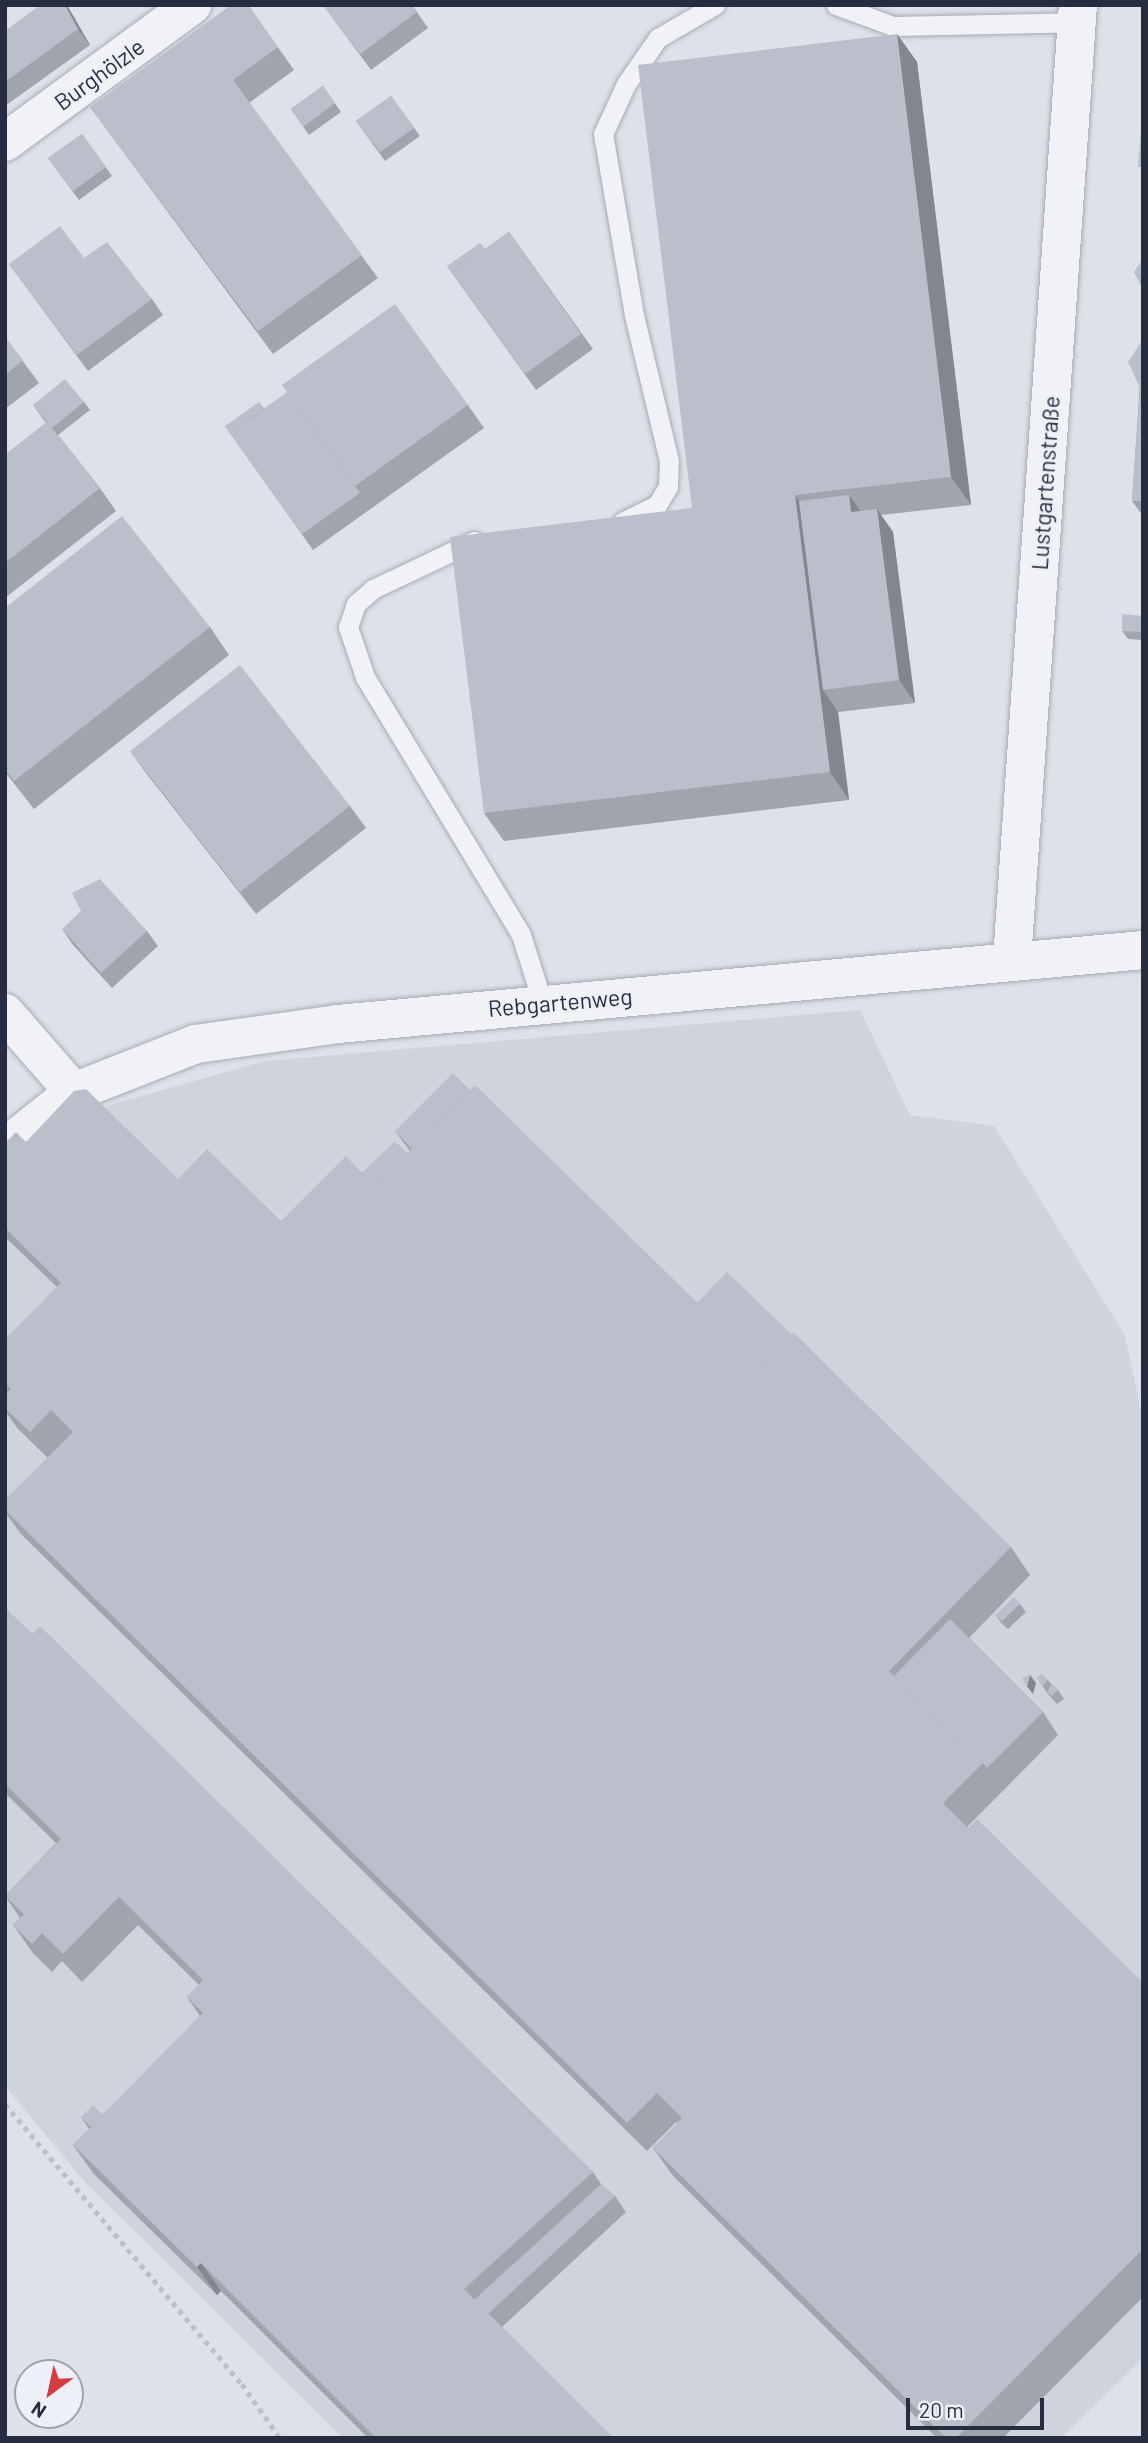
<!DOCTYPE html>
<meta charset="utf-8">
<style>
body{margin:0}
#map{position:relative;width:1148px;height:2443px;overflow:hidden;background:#dee1e8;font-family:Barlow,sans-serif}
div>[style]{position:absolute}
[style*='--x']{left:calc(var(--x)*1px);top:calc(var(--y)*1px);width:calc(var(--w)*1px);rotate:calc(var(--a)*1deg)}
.built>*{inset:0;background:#cfd3dd}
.path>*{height:4.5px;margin-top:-2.25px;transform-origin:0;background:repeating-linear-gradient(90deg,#bbbfc7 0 5px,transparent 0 10px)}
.roads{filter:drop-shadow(0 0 2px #a7abb6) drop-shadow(0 0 2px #a7abb6)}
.service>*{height:19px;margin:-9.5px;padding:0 9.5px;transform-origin:9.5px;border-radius:9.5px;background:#f0f2f6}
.minor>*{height:38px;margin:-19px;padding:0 19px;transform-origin:19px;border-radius:19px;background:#f0f2f6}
.wall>*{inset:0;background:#a0a4af}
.shaded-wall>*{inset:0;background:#82868e}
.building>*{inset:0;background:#babfcb}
span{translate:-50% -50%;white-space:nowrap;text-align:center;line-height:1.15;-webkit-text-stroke:5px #edf0f6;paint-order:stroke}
.street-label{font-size:23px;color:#262d40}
.frame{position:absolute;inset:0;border:7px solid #262d40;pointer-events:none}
.north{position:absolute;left:14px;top:2359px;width:70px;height:70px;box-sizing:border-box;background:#edf0f6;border:2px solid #9da2ad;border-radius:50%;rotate:213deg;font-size:19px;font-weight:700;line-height:28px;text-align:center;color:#262d40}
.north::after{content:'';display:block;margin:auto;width:24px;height:32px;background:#d63a43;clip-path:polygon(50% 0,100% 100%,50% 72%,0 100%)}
.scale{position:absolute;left:906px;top:2398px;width:138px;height:32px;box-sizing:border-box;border:4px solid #262d40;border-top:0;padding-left:9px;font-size:21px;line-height:24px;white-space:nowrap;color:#262d40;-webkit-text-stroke:5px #edf0f6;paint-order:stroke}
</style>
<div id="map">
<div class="built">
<div style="clip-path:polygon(860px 1010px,910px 1115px,994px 1126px,1125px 1335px,1143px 1422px,1143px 2358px,1061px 2438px,343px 2438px,84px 2181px,5px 2086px,5px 1178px,89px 1111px,265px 1061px)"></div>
</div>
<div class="path">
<div style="--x:5;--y:2104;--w:367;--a:49.8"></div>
<div style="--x:242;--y:2384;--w:66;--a:54.9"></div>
</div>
<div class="roads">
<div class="service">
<div style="--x:836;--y:5;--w:61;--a:20.2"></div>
<div style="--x:893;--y:26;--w:184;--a:-1.2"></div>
<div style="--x:622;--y:522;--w:39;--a:-26"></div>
<div style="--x:657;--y:505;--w:21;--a:-59"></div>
<div style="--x:668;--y:487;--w:26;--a:-88"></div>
<div style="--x:669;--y:461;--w:150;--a:-103.5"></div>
<div style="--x:634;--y:315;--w:184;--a:-99.7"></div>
<div style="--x:603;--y:134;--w:55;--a:-65.3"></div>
<div style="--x:626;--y:84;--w:56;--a:-55.2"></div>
<div style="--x:658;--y:38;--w:66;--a:-30.1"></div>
<div style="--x:474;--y:541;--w:112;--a:154.6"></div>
<div style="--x:373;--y:589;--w:23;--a:139"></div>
<div style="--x:356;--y:604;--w:24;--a:109"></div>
<div style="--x:348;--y:627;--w:53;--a:71.2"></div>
<div style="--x:365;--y:677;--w:301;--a:58.8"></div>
<div style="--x:521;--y:935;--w:72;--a:72.3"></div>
</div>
<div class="minor">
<div style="--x:5;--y:142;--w:232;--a:-36.2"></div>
<div style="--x:1012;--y:960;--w:957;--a:-86.05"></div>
<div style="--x:5;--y:1013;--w:105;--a:48.9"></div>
<div style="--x:5;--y:1147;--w:88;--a:-38.6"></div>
<div style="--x:74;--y:1092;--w:131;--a:-21.5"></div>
<div style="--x:196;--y:1044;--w:143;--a:-8"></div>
<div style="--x:338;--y:1024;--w:808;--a:-5.25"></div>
</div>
</div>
<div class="wall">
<div style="clip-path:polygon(41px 5px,67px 5px,90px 45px,5px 106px,5px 31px)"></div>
<div style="clip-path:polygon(248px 5px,294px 70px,249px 103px,378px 278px,273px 354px,90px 107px)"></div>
<div style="clip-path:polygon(323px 5px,412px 5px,428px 28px,371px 70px)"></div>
<div style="clip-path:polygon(897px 34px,917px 62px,971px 505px,881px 515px,893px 532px,915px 703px,838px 712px,849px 800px,504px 841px,484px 813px,692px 508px)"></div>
<div style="clip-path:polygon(323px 86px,341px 112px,309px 135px,291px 109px)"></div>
<div style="clip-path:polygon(391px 96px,420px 136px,385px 161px,356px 121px)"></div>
<div style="clip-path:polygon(82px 134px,112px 176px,79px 200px,48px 158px)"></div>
<div style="clip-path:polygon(509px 232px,593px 349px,536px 390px,447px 266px,485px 249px)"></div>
<div style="clip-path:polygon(84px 258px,152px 299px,163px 315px,88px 371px,9px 264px)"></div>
<div style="clip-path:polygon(5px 337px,39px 383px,5px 409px)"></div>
<div style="clip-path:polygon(1143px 339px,1143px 516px,1132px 501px)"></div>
<div style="clip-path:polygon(84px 402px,90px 410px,58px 435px,100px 488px,116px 511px,5px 598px,5px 455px,46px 423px,33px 405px)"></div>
<div style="clip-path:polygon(468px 405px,484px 428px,313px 550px,225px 426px,264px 408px)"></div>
<div style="clip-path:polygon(5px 608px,210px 627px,229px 655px,34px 809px,5px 772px)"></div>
<div style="clip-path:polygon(1143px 616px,1143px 640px,1128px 639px,1122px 631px)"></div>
<div style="clip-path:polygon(130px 751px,350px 806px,366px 828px,256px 914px,146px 773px)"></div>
<div style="clip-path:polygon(62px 929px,147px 931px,158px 946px,112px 988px,73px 945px)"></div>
<div style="clip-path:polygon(470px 1090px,697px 1303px,1011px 1547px,1030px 1575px,969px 1638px,1043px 1712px,1058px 1735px,967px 1827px,1143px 1983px,1143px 2297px,1003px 2438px,937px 2438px,673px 2176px,653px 2148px,678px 2123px,676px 2122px,647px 2151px,20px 1533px,5px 1512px,5px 1500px,48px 1458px,18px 1429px,5px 1411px,5px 1394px,6px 1393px,5px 1392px,5px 1340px,57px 1287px,5px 1237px,5px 1143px,26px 1142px,178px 1179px,281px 1221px,362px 1173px,408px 1154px,410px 1151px,395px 1131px)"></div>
<div style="clip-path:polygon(1020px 1604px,1026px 1612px,1008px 1629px,1001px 1623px,996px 1615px)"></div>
<div style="clip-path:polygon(5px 1608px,593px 2172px,601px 2184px,615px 2196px,626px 2212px,502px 2327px,613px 2438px,368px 2438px,221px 2291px,217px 2295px,93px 2173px,73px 2145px,89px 2129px,81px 2117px,103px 2115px,200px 2016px,187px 1997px,199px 1985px,138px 1925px,82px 1982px,62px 1961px,52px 1972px,33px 1953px,13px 1925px,20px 1918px,5px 1896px,56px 1843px,5px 1793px)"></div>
<div style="clip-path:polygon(1037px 1678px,1048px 1680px,1052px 1685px,1058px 1690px,1064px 1699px,1057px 1704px,1048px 1694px)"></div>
</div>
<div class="shaded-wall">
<div style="clip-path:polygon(65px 5px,67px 5px,69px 9px,90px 45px,78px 29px)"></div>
<div style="clip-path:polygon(897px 34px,917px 62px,971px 505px,951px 477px)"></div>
<div style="clip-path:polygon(795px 495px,815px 523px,823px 690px,838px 712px,849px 800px,830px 772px)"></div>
<div style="clip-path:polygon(849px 495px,865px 517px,851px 512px)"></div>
<div style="clip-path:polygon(877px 509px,893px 532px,915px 703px,899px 680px)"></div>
<div style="clip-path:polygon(1030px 1675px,1036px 1683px,1033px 1694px,1027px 1686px)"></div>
<div style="clip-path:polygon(201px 2263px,221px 2291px,217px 2295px,197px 2267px)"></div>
</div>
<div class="building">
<div style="clip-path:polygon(41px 5px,65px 5px,78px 29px,5px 82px,5px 31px)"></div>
<div style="clip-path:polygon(231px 5px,248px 5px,278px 47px,233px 80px,362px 255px,258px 331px,90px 107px)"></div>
<div style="clip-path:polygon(323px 5px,412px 5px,417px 12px,360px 54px)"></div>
<div style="clip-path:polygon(897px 34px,951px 477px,795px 495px,830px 772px,484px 813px,450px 537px,692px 508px,638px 65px)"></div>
<div style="clip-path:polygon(323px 86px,335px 103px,303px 127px,291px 109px)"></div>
<div style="clip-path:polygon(391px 96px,414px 128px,380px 152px,356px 121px)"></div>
<div style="clip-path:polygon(1143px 106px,1143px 167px,1138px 167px)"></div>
<div style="clip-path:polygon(82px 134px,106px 167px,73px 191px,48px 158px)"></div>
<div style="clip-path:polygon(60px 226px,84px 258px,107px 242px,152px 299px,77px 355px,9px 264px)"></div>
<div style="clip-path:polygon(509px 232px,581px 334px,525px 374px,452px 272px)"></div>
<div style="clip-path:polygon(480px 243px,485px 249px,452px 272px,457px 280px,447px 266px)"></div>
<div style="clip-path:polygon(1143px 259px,1143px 290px,1134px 272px)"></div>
<div style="clip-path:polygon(395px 304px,468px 405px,355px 486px,282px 385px)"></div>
<div style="clip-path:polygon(5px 337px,23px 360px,5px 375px)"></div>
<div style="clip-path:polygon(1143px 339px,1143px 501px,1132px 501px,1140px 388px,1128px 362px)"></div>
<div style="clip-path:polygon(65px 379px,84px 402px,52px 428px,33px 405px)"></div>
<div style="clip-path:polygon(287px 392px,360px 493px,302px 534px,230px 433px)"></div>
<div style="clip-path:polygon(259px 402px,264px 408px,230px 433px,225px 426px)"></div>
<div style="clip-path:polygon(47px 422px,100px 488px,5px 563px,5px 455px)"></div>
<div style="clip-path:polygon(849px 495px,851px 512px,877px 509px,899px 680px,823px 690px,799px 501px)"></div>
<div style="clip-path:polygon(122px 516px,210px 627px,14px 781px,5px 769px,5px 608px)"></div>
<div style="clip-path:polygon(1122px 614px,1143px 616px,1143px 632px,1122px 631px)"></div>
<div style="clip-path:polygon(240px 665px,350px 806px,240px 892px,130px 751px)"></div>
<div style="clip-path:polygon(100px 879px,147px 931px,101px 973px,62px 929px,81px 911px,72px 893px)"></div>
<div style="clip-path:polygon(453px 1073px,470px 1090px,412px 1149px,395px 1131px)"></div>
<div style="clip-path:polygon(475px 1085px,761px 1365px,793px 1332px,1011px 1547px,889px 1671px,983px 1763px,943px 1803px,968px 1828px,977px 1819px,1143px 1983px,1143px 2249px,956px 2438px,946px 2438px,653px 2148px,682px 2118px,657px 2093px,627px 2123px,5px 1510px,5px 1500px,73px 1432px,51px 1410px,30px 1432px,5px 1408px,5px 1394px,11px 1389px,5px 1383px,5px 1340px,61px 1283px,5px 1228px,5px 1143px,16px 1132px,26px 1142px,74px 1091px,86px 1089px,178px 1179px,207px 1149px,281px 1221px,346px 1156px,375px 1186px)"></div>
<div style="clip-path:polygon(395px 1141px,408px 1154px,375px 1186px,362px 1173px)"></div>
<div style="clip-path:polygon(727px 1272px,791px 1334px,761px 1365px,697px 1303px)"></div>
<div style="clip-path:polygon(1014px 1597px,1020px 1604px,1002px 1621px,996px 1615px)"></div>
<div style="clip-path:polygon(5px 1608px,32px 1634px,40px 1626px,593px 2172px,464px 2289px,613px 2438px,376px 2438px,201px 2263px,197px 2267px,73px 2145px,91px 2127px,81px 2117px,93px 2105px,103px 2115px,203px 2013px,187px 1997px,203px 1980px,119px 1897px,63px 1954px,42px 1933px,32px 1944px,13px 1925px,24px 1914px,5px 1896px,5px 1895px,61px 1839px,5px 1784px)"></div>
<div style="clip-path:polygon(950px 1619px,1043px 1712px,987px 1768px,983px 1763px,894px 1676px)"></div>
<div style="clip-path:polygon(1042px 1674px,1048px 1680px,1042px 1686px,1037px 1678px)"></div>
<div style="clip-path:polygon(1030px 1675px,1027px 1686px,1022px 1678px)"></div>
<div style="clip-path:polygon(1051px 1685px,1058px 1690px,1052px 1696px,1047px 1692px)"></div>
<div style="clip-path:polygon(601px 2184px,615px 2196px,488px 2314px,474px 2300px)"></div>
</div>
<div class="street-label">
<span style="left:99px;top:74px;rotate:-36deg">Burghölzle</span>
<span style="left:1045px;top:483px;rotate:-86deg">Lustgartenstraße</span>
<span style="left:560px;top:1002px;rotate:-5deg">Rebgartenweg</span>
</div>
<div class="frame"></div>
<div class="north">N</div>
<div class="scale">20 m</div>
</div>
